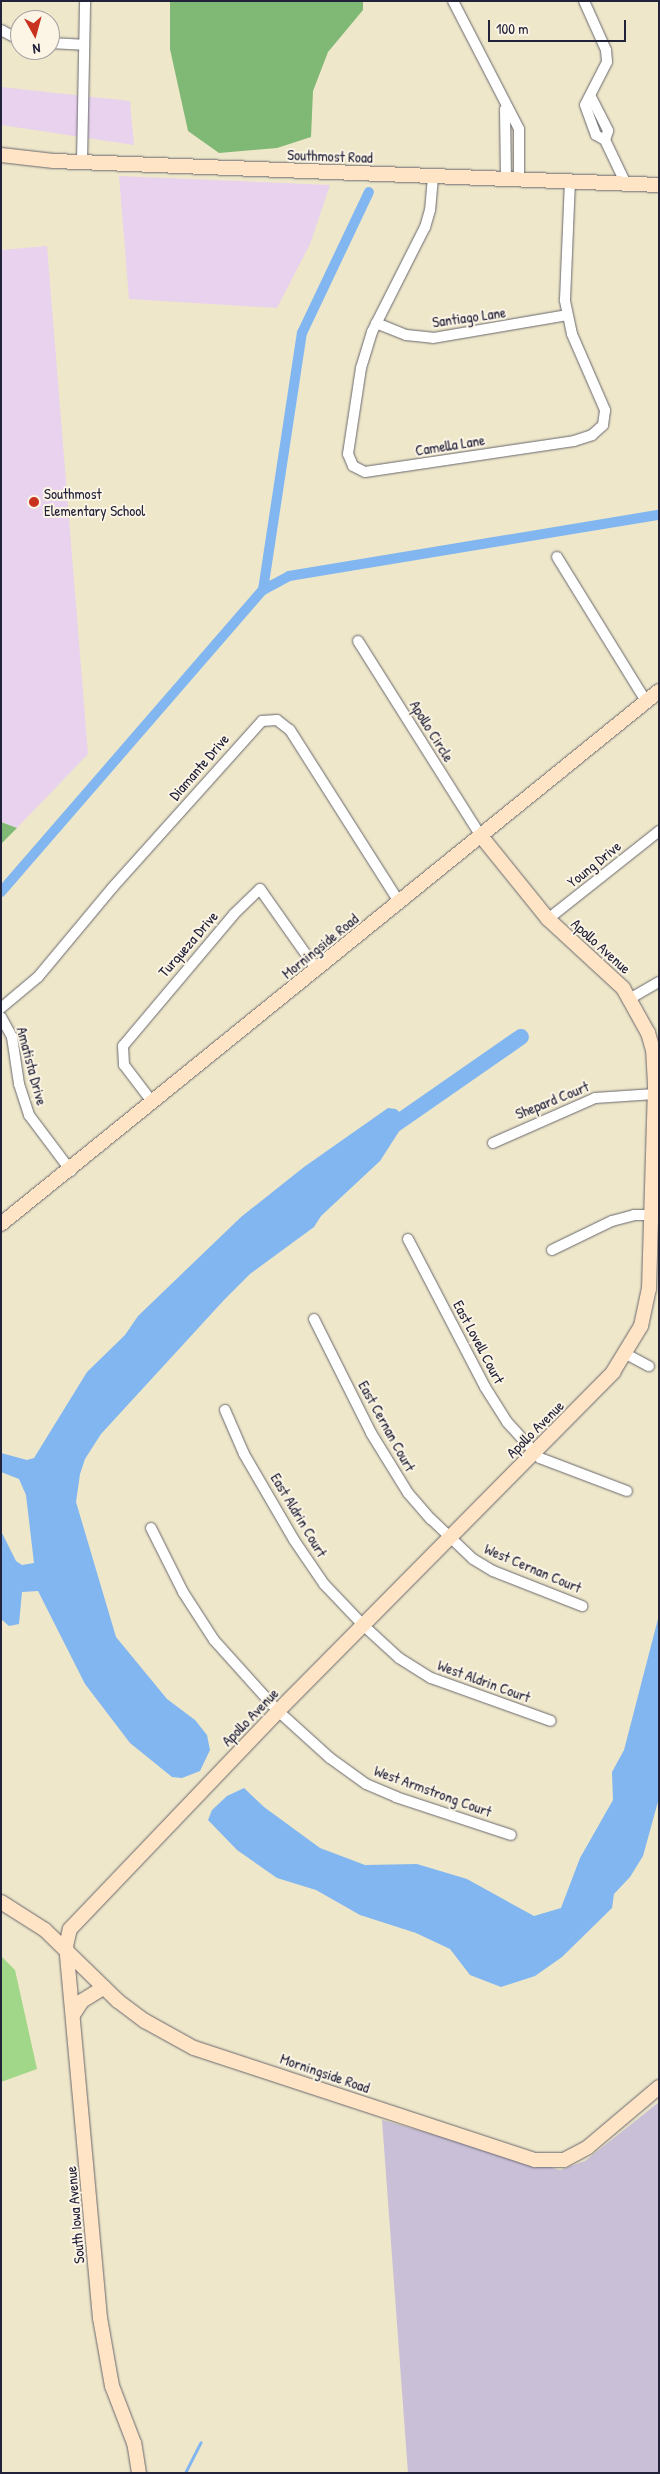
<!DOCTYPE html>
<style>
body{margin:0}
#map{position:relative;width:660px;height:2474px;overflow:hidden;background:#eee7ca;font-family:"Patrick Hand",sans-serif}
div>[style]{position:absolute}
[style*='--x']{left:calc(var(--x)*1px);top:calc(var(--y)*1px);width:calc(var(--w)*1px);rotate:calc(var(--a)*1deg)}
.built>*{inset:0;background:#e8d2ee}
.industrial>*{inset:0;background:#c9bfd7}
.green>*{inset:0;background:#a0d789}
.forest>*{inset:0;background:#80b875}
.water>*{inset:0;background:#81b6f0}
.stream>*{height:2.5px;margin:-1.25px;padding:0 1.25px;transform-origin:1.25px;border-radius:1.25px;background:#81b6f0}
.canal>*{height:10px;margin:-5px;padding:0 5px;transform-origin:5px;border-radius:5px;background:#81b6f0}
.river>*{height:16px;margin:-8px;padding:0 8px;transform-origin:8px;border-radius:8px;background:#81b6f0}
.roads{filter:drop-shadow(0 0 1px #69676d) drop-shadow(0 0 1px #69676d)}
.street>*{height:10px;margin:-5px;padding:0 5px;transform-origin:5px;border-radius:5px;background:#fff}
.secondary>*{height:14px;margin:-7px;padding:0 7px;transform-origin:7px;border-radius:7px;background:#ffe4c6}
.dots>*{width:14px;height:14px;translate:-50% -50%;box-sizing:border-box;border:2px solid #fcf5e5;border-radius:50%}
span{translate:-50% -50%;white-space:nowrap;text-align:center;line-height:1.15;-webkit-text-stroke:4px #fcf5e5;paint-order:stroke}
.street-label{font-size:15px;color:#22223b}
.poi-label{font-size:15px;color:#22223b}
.left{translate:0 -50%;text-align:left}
.frame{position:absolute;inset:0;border:2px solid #22223b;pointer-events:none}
.north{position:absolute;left:10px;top:10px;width:50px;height:50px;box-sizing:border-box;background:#fcf5e5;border:1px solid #a5a1a1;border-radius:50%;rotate:173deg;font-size:14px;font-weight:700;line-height:20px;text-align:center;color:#22223b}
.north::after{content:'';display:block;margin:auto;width:18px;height:22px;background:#c8321e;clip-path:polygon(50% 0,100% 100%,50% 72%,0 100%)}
.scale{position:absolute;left:488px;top:20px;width:138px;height:22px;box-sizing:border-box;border:2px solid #22223b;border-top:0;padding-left:6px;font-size:15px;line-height:18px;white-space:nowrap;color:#22223b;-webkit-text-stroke:4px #fcf5e5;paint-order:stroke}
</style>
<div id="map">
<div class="built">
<div style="clip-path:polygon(1px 87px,130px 101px,134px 145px,1px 125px)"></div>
<div style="clip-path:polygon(119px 176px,330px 185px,310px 244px,277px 308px,129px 299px)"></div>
<div style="clip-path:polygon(47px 246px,88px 754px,17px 828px,1px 822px,1px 250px)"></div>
</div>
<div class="industrial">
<div style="clip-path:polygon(659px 2102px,659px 2473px,408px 2473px,382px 2120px,560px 2170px,585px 2161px)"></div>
</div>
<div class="green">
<div style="clip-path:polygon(1px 1956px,15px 1970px,37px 2069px,1px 2082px)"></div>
</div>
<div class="forest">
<div style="clip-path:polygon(170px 1px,363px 1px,363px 10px,328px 52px,313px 91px,311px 137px,277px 148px,219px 153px,188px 131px,170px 49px)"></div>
<div style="clip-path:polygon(1px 822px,17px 828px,1px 844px)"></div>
</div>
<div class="water">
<div style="clip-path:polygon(388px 1108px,396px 1109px,407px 1119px,380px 1161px,321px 1216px,314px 1227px,250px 1274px,224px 1300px,101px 1434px,85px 1459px,80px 1474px,76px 1502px,116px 1637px,167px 1699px,195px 1720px,207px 1735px,210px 1750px,200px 1771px,182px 1778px,172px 1777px,130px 1743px,85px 1684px,38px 1591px,22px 1592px,19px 1624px,9px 1626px,1px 1619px,1px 1531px,16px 1561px,22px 1565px,34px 1563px,26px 1495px,19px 1479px,1px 1472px,1px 1453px,27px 1460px,34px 1458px,87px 1372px,125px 1335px,138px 1316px,241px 1217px,304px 1167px)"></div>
<div style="clip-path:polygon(659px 1615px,659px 1798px,643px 1856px,630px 1877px,614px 1894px,612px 1908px,562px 1957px,535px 1976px,501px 1987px,470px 1975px,450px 1949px,416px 1933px,360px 1915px,316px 1890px,277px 1878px,237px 1850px,208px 1820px,212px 1810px,227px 1796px,244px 1788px,264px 1807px,320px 1848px,365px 1865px,417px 1864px,467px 1879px,534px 1916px,561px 1908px,580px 1858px,613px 1800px,612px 1772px,624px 1750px)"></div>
</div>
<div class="stream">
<div style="--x:185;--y:2473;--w:34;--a:-63"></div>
</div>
<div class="canal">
<div style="--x:263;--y:590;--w:260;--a:-81.4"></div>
<div style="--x:302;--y:333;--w:156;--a:-64.6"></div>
<div style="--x:1;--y:892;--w:400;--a:-49.1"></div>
<div style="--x:263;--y:590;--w:30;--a:-28"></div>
<div style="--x:289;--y:576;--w:375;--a:-9.4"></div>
</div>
<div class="river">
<div style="--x:387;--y:1130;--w:163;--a:-34.8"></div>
</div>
<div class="roads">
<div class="street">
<div style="--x:453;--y:1;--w:144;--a:62.7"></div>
<div style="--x:519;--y:129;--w:51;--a:90"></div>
<div style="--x:584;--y:1;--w:54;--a:65.8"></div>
<div style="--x:606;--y:50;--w:12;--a:85"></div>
<div style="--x:607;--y:62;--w:48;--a:117.1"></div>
<div style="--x:585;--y:105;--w:32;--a:70"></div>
<div style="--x:596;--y:135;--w:10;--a:29"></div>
<div style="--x:605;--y:140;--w:49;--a:64.5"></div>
<div style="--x:1;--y:30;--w:21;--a:28"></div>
<div style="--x:50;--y:43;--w:33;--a:3"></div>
<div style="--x:591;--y:97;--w:38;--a:63"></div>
<div style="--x:608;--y:131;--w:9;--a:108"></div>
<div style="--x:505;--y:109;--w:70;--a:89.2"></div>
<div style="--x:82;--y:162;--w:161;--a:-88.9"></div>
<div style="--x:433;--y:177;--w:33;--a:95"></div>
<div style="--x:430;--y:210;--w:18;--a:106"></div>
<div style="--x:425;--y:227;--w:118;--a:116.8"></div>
<div style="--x:372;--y:332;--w:38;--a:107"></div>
<div style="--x:361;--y:368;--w:87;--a:98.6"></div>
<div style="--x:348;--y:454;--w:13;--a:67"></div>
<div style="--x:353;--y:466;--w:13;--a:27"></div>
<div style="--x:365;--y:472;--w:211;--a:-8.4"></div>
<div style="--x:574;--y:441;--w:19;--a:-18"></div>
<div style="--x:592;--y:435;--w:15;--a:-42"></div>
<div style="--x:603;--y:425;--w:15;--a:-82"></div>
<div style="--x:605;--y:410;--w:83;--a:-113.5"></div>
<div style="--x:572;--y:334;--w:35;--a:-102"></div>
<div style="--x:565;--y:300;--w:118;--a:-87.6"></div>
<div style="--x:376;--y:323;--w:32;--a:22"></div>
<div style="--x:406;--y:335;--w:27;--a:6"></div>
<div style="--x:433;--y:338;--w:136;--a:-9.7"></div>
<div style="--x:557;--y:557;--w:169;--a:58.3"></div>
<div style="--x:358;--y:641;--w:231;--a:57.8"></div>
<div style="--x:548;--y:919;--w:142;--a:-38.4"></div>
<div style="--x:631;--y:998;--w:32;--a:-30"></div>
<div style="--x:1;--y:1008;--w:48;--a:-40"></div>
<div style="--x:38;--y:977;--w:117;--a:-50.2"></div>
<div style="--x:113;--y:887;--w:223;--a:-48.1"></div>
<div style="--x:262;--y:721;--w:15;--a:-4"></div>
<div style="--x:277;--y:720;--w:16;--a:38"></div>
<div style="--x:290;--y:730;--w:204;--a:57.6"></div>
<div style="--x:1;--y:1017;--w:23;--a:61"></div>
<div style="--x:12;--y:1037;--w:48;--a:81.5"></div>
<div style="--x:19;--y:1084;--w:33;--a:72"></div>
<div style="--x:29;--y:1115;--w:70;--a:53.1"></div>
<div style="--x:153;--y:1103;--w:48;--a:-127.3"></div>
<div style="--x:124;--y:1065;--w:19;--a:-93"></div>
<div style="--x:123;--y:1046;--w:172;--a:-49.9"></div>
<div style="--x:234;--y:914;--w:36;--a:-44"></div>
<div style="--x:260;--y:889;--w:99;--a:54.9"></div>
<div style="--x:493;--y:1143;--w:111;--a:-23.8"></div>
<div style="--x:595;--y:1098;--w:60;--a:-3.8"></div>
<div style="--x:408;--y:1239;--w:167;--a:62.5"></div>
<div style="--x:485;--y:1387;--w:41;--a:57.8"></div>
<div style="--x:507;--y:1422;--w:49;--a:47.5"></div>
<div style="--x:540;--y:1458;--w:93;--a:20.8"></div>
<div style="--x:552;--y:1250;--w:67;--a:-25.8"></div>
<div style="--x:612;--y:1221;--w:23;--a:-15"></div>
<div style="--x:634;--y:1215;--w:17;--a:0"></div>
<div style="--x:314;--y:1319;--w:127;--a:63.4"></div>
<div style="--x:371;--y:1433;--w:70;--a:58.3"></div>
<div style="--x:408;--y:1493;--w:35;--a:49"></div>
<div style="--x:431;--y:1519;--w:58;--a:43.6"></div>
<div style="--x:473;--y:1559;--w:23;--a:31"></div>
<div style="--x:493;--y:1571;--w:96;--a:21.5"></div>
<div style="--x:626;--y:1354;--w:26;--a:28"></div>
<div style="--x:225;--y:1410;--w:48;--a:66.6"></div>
<div style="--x:244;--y:1454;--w:99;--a:59.8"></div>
<div style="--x:294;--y:1540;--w:53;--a:55.7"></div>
<div style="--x:324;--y:1584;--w:57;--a:46.4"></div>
<div style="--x:363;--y:1625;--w:49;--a:42.5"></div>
<div style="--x:399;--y:1658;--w:38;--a:32"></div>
<div style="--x:431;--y:1678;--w:127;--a:19.7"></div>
<div style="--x:151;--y:1528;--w:72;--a:63.4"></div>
<div style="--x:183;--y:1592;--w:57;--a:57.1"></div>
<div style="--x:214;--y:1640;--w:96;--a:48"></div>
<div style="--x:278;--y:1711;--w:70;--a:42.1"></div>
<div style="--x:330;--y:1758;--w:44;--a:35.8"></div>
<div style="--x:366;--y:1784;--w:33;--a:23"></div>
<div style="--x:396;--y:1797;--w:121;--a:18.3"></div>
</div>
<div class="secondary">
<div style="--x:1;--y:155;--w:53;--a:6.5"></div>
<div style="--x:54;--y:161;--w:605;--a:2.27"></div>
<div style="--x:1;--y:1224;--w:847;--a:-39.01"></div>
<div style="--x:1;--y:1902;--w:52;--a:32.5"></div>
<div style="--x:45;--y:1930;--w:102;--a:44.2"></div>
<div style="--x:118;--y:2001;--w:34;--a:37"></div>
<div style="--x:145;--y:2021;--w:56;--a:28.9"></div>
<div style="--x:194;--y:2048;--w:359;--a:18.2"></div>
<div style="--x:535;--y:2160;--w:29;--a:0"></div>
<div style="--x:564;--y:2160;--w:27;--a:-28"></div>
<div style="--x:588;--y:2147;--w:93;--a:-40.2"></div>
<div style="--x:73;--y:2015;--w:17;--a:-57"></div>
<div style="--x:82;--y:2001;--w:26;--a:-32"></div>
<div style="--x:139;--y:2473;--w:30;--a:-99"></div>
<div style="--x:134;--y:2443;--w:61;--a:-111.1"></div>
<div style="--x:112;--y:2386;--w:69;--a:-100"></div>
<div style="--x:100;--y:2318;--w:374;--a:-95.2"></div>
<div style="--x:66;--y:1946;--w:17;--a:-77"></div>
<div style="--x:70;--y:1929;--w:301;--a:-46.3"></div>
<div style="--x:278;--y:1711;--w:477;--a:-45.3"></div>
<div style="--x:613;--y:1372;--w:54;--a:-58.7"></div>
<div style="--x:641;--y:1326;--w:38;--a:-78"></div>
<div style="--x:649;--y:1289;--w:204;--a:-88.3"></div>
<div style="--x:655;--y:1085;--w:35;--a:-93"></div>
<div style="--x:653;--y:1050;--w:18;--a:-106"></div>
<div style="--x:648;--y:1033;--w:51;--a:-119.1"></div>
<div style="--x:623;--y:988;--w:102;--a:-137.4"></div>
<div style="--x:548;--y:919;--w:107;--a:-128.9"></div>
</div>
</div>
<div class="dots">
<div style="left:34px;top:502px;background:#c8321e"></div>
</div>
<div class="street-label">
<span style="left:330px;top:156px;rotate:2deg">Southmost Road</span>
<span style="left:469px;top:317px;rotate:-8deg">Santiago Lane</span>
<span style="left:450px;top:445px;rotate:-9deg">Camella Lane</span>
<span style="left:432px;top:731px;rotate:58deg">Apollo Circle</span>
<span style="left:199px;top:767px;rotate:-49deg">Diamante Drive</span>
<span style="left:594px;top:864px;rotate:-39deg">Young Drive</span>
<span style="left:188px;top:944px;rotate:-49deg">Turqueza Drive</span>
<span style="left:320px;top:946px;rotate:-39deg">Morningside Road</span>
<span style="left:601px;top:946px;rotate:42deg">Apollo Avenue</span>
<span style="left:32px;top:1066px;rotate:75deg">Amatista Drive</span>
<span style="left:552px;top:1100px;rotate:-22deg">Shepard Court</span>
<span style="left:479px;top:1342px;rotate:62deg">East Lovell Court</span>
<span style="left:387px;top:1426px;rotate:61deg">East Cernan Court</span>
<span style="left:535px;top:1429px;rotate:-45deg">Apollo Avenue</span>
<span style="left:299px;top:1515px;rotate:59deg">East Aldrin Court</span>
<span style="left:533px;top:1568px;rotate:23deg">West Cernan Court</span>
<span style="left:484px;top:1681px;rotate:20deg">West Aldrin Court</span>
<span style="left:250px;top:1717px;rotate:-46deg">Apollo Avenue</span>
<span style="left:433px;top:1791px;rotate:20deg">West Armstrong Court</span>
<span style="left:325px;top:2073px;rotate:19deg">Morningside Road</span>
<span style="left:75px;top:2215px;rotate:-95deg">South Iowa Avenue</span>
</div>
<div class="poi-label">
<span class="left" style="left:44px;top:502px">Southmost<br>Elementary School</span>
</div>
<div class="frame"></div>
<div class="north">N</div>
<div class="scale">100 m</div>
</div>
